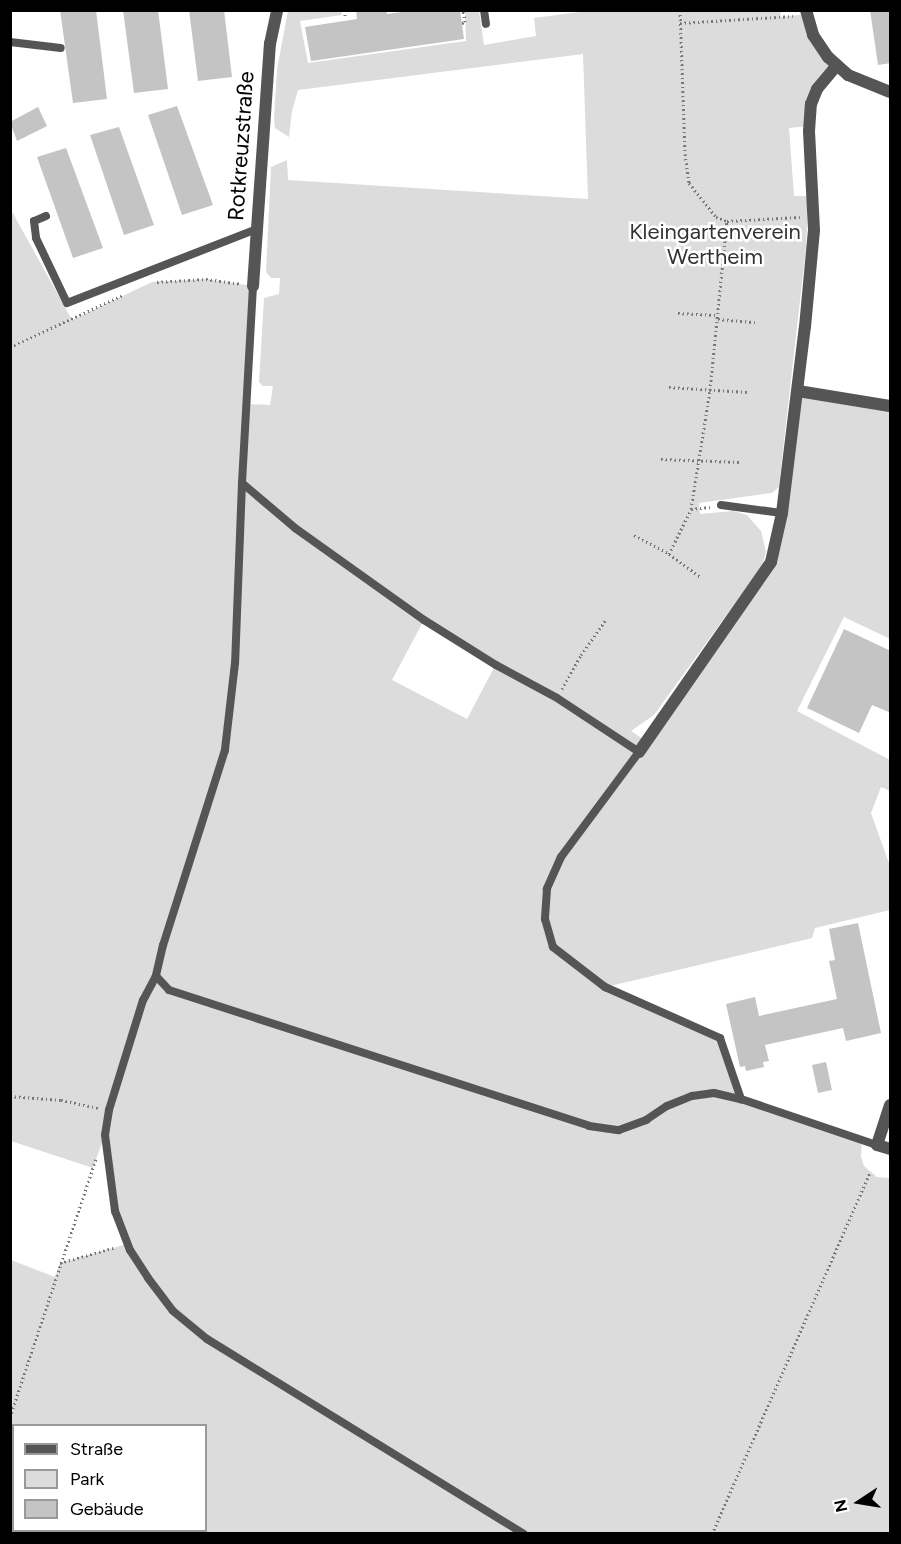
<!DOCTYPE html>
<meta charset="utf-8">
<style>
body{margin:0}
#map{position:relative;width:901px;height:1544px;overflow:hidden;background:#fff;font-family:Figtree,sans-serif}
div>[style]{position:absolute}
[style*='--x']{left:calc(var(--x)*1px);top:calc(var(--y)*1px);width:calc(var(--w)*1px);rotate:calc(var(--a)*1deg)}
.green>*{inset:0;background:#dcdcdc}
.building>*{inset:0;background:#c4c4c4}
.path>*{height:3px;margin-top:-1.5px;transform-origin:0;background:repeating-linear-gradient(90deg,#777 0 1.5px,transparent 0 4.5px)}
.service>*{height:8px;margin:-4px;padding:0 4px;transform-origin:4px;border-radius:4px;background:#555}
.minor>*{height:12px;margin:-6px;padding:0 6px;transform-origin:6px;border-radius:6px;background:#555}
span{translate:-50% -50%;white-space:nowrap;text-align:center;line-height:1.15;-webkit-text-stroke:5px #fff;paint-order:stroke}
.street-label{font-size:22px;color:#000}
.park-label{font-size:22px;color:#333}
.frame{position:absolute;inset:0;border:12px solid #000;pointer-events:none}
.legend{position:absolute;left:12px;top:1424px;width:195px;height:108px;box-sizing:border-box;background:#fff;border:2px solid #999;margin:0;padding:8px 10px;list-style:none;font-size:18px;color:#000}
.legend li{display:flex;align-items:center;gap:12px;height:30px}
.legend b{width:30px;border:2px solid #999}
.north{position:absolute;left:829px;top:1472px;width:60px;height:60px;-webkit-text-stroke:4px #fff;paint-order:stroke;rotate:258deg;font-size:16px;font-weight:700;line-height:24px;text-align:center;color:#000}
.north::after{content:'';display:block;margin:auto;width:21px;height:27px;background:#000;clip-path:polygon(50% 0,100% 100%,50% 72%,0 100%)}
</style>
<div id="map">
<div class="green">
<div style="clip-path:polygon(evenodd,780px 10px,781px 17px,807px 14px,837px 65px,817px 89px,810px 126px,789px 128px,794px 196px,808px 196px,806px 248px,780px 476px,779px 487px,772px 493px,699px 503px,700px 514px,733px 511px,747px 515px,761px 531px,766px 552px,762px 566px,654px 715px,631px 731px,646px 741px,771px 562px,797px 396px,890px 406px,890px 639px,844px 617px,797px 711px,890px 760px,890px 791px,881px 787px,871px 813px,890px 866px,890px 910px,815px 928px,812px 938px,606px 987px,720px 1038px,741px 1099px,862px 1139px,861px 1157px,864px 1166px,877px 1177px,890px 1178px,890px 1533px,11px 1533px,11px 1260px,55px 1277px,60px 1263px,127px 1244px,115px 1211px,104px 1137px,93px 1168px,11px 1141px,10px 208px,72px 320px,152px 282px,206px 279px,253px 286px,247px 404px,270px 405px,273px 386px,263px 386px,259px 382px,264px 298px,279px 294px,280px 278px,271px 278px,266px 272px,271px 167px,287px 160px,288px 180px,588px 199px,583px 54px,298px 90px,292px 111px,289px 137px,275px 128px,274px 119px,277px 69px,288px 11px,341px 11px,342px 15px,300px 21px,308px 63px,466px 41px,465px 11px,479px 11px,484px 45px,536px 36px,534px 18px,587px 11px,780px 10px,424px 620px,496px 664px,467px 719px,392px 680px,424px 620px,780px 10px,14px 1426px,206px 1426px,206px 1530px,14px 1530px,14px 1426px)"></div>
</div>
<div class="building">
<div style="clip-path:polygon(60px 10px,96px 10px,107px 99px,73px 103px)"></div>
<div style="clip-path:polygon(123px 10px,158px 10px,168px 89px,134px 93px)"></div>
<div style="clip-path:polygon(189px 10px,224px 10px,232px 77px,198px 81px)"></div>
<div style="clip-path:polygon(356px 10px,386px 10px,387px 14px,415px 10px,460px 10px,464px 39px,311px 61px,305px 27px,357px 19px)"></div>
<div style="clip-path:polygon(870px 10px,891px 10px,891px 63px,878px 65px)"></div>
<div style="clip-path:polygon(177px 106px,213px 205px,182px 215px,148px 115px)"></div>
<div style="clip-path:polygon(38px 107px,47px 126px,17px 141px,10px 122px)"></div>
<div style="clip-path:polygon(119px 127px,154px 225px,124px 235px,90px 135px)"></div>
<div style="clip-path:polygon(66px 148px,103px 248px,73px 258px,37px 157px)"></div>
<div style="clip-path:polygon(844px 629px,891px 651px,891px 713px,872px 705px,859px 733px,807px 708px)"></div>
<div style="clip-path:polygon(858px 923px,881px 1033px,846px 1041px,843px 1028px,765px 1045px,769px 1061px,763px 1062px,764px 1067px,746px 1071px,745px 1066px,740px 1067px,726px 1004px,755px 997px,759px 1016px,837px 999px,829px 961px,835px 960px,829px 929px)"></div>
<div style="clip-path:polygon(826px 1062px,832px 1090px,818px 1093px,812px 1065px)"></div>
</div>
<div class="path">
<div style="--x:345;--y:10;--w:6;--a:90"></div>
<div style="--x:680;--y:10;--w:144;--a:88"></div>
<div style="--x:685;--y:154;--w:29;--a:82"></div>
<div style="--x:689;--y:183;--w:43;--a:51.5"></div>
<div style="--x:716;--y:217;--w:12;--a:20"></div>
<div style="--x:727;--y:221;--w:73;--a:-3.1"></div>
<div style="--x:462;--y:23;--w:3;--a:-18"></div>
<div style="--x:465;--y:22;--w:12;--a:-99"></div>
<div style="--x:680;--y:23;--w:113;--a:-3.5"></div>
<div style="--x:157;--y:282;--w:49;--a:-3.5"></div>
<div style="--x:206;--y:279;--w:34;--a:8"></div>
<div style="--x:678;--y:313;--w:39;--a:3"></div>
<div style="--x:718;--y:319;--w:37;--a:5"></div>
<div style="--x:10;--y:347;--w:124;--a:-24.7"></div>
<div style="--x:669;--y:387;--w:78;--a:3.7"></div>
<div style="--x:661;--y:459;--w:79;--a:2.2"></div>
<div style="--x:691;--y:509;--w:19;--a:-6"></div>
<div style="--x:634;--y:535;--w:40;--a:28"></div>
<div style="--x:669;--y:554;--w:39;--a:36"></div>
<div style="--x:669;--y:554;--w:50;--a:-63.9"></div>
<div style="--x:691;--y:509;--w:121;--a:-80.9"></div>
<div style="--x:710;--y:390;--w:170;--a:-84.3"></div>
<div style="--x:562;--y:689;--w:39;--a:-61"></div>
<div style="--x:581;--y:655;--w:42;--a:-54.8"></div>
<div style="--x:10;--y:1096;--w:51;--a:4.5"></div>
<div style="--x:61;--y:1100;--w:39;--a:12"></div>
<div style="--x:60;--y:1263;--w:58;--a:-15.9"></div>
<div style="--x:10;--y:1417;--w:272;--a:-71.6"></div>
<div style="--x:712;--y:1534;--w:395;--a:-66.4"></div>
</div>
<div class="service">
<div style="--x:484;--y:10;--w:14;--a:82"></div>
<div style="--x:10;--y:42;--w:51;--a:6.7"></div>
<div style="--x:46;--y:216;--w:13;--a:157"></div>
<div style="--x:34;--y:221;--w:17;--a:83"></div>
<div style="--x:36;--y:238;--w:72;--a:64.5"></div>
<div style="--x:67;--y:303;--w:204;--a:-21.3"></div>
<div style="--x:253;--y:286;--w:197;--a:93.2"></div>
<div style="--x:242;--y:483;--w:180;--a:92.2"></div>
<div style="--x:235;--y:663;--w:88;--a:96.6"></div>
<div style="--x:225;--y:750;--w:205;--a:107.6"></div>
<div style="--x:163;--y:945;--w:32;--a:103"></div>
<div style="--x:156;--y:976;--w:27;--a:118"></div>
<div style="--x:143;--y:1000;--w:115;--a:107.2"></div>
<div style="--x:109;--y:1110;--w:25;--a:99"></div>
<div style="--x:105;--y:1135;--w:77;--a:82.5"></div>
<div style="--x:115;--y:1211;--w:42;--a:69"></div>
<div style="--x:130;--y:1250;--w:33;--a:57"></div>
<div style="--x:148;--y:1278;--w:41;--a:52.9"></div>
<div style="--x:173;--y:1311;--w:44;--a:39.5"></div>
<div style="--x:207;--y:1339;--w:372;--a:31.6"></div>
<div style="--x:242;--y:483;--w:70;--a:40.3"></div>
<div style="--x:295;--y:528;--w:158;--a:35.5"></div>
<div style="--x:424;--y:620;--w:85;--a:32"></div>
<div style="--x:496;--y:665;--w:69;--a:28.4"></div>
<div style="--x:557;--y:698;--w:98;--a:33.4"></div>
<div style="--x:639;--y:752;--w:131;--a:126.6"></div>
<div style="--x:561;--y:857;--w:35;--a:114"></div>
<div style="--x:547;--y:889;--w:30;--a:94"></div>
<div style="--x:545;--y:919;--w:29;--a:74"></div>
<div style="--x:553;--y:947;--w:66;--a:37.6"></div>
<div style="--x:605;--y:987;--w:126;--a:23.9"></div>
<div style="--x:720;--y:1038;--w:65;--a:71"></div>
<div style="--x:721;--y:505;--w:62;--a:7.5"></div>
<div style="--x:156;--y:976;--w:19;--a:47"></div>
<div style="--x:169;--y:990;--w:441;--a:17.9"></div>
<div style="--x:589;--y:1126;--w:30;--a:8"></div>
<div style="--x:619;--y:1130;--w:29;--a:-20"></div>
<div style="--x:646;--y:1120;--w:25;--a:-34"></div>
<div style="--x:667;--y:1106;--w:27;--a:-22"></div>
<div style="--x:692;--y:1096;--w:22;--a:-8"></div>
<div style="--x:714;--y:1093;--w:28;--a:13"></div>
<div style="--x:741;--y:1099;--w:144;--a:18.7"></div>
</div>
<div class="minor">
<div style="--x:806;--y:10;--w:26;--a:74"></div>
<div style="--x:813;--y:35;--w:27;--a:56"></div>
<div style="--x:828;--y:57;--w:27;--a:42"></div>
<div style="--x:848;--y:75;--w:45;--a:22"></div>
<div style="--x:253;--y:286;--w:243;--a:-86"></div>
<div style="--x:270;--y:44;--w:35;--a:-78"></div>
<div style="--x:798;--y:391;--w:93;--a:9.3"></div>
<div style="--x:639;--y:752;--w:231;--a:-55.2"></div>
<div style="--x:771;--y:562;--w:50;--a:-77.3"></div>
<div style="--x:782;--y:513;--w:187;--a:-83"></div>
<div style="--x:805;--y:327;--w:97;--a:-84.7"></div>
<div style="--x:814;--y:230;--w:99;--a:-92.9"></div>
<div style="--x:809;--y:131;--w:27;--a:-86"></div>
<div style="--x:811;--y:104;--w:16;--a:-68"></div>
<div style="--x:817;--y:89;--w:31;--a:-50"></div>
<div style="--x:890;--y:1105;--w:42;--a:108"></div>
<div style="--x:877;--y:1145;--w:14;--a:17"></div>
</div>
<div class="street-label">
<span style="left:241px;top:146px;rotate:-86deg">Rotkreuzstraße</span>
</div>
<div class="park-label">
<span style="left:715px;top:244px">Kleingartenverein<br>Wertheim</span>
</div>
<div class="frame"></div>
<ul class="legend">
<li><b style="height:8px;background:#555"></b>Straße</li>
<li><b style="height:16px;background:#dcdcdc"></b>Park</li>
<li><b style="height:16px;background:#c4c4c4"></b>Gebäude</li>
</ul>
<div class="north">N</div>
</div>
